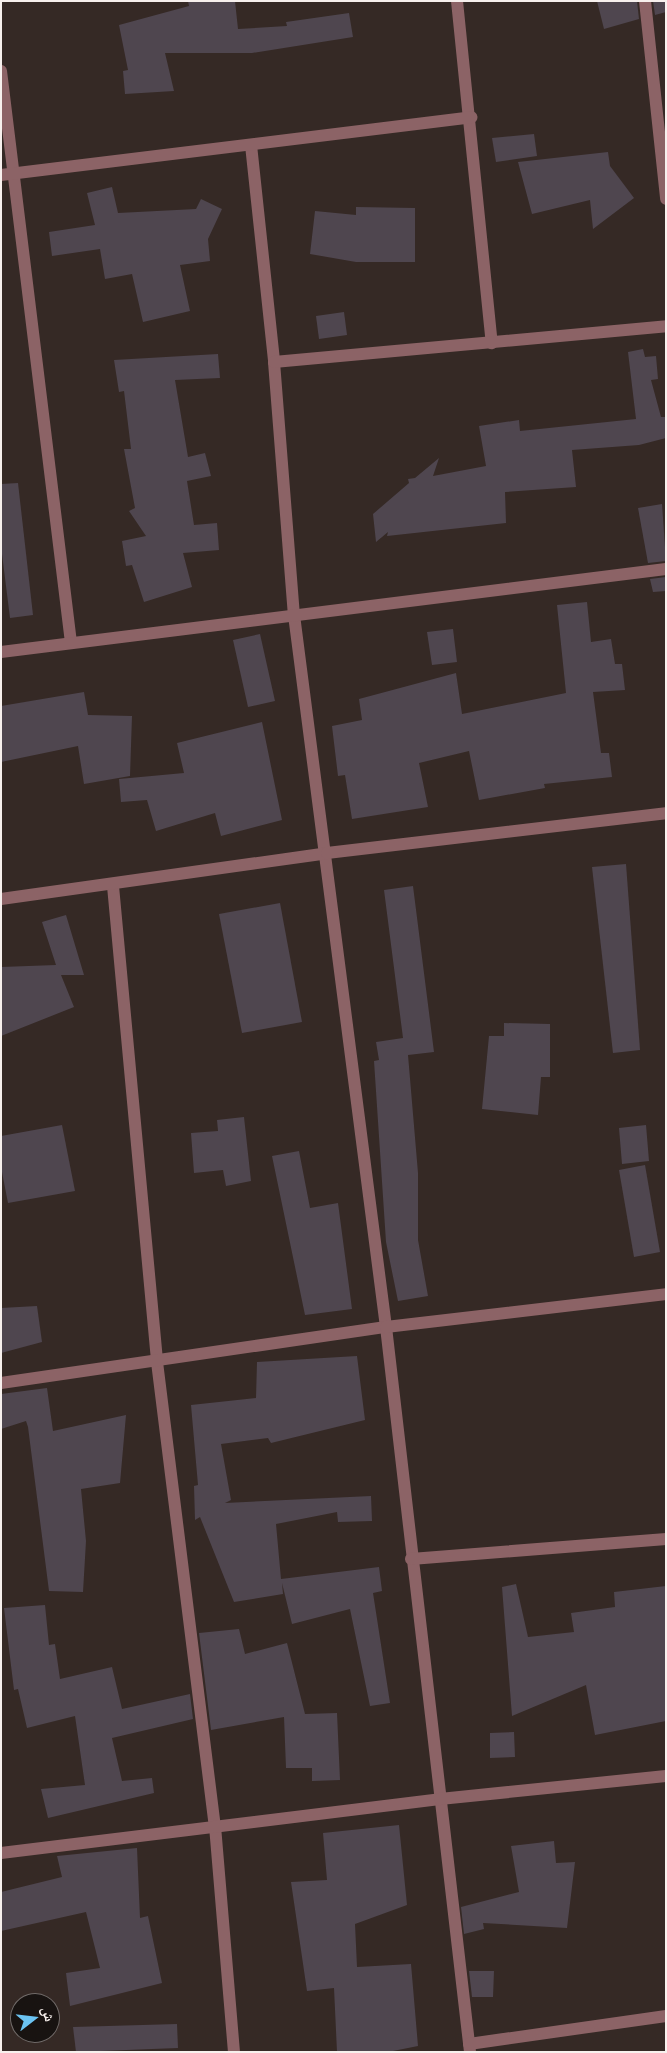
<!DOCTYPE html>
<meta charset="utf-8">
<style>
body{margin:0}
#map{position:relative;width:667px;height:2053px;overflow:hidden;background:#352925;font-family:Cabin,"Noto Naskh Arabic",sans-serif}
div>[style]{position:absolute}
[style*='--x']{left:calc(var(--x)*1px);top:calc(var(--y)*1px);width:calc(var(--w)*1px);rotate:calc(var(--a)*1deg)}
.building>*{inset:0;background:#4f464f}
.minor>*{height:12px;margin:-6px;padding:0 6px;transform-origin:6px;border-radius:6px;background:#8c6366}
span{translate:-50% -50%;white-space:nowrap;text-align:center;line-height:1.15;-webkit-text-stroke:4.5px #181311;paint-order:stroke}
.frame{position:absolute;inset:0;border:2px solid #f7f0ed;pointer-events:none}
.north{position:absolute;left:10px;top:1993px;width:50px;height:50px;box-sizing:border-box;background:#181311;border:1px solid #716b69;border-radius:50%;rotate:74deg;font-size:14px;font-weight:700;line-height:20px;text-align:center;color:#f7f0ed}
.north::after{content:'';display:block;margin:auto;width:18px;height:22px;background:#6bc3f2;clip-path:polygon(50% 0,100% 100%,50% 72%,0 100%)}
</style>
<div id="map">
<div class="building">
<div style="clip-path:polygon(188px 1px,235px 1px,238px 29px,287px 26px,286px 22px,349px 13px,353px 37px,252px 53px,165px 53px,174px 91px,125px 94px,123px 71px,128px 70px,119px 25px,189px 6px)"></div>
<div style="clip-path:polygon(597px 1px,637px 1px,639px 19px,604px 29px)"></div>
<div style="clip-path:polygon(653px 1px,666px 1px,666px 12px,655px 15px)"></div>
<div style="clip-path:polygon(534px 134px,537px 156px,496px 162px,492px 138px)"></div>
<div style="clip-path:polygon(608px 152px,610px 166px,634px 198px,593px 229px,590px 200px,532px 214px,518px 162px)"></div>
<div style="clip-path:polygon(112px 187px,118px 213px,196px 209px,201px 199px,222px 209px,208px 239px,210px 261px,180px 265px,190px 311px,143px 322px,132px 274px,105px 279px,100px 249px,52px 256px,49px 232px,95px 225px,87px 193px)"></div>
<div style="clip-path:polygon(356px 207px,415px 208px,415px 262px,356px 262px,310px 254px,315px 211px,356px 215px)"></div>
<div style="clip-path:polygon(344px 312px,347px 335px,319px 339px,316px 316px)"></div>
<div style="clip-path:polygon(643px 349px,645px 357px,656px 356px,658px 379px,651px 380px,661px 417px,666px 417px,666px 438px,639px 445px,572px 450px,576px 487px,505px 492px,506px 523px,387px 536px,388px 532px,376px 542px,373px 514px,409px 483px,408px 479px,415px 478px,439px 458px,433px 476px,486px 466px,479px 426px,519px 420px,520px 431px,636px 419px,628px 352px)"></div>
<div style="clip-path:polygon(218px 354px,220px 378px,175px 380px,188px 457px,205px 453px,211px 476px,187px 481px,194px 525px,217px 523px,219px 550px,183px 553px,192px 587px,144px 602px,132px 565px,126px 566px,122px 541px,146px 536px,129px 511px,135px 508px,124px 449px,131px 449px,124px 391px,119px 392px,114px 360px)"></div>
<div style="clip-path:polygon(18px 483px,33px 615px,10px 618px,1px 546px,1px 484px)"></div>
<div style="clip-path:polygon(662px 504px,666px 561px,648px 563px,638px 508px)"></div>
<div style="clip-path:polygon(666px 577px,666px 591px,653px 592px,650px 579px)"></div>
<div style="clip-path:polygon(587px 602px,591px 642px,611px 639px,615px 664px,622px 664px,625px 690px,593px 692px,601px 753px,609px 753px,612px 777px,544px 784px,545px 788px,479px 800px,469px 751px,419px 763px,428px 807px,352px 819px,345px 775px,338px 776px,332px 726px,362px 720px,359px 699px,456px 673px,462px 714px,566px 693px,557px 605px)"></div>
<div style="clip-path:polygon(453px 629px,457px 662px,432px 665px,427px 632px)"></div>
<div style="clip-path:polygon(260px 634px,275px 701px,248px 707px,233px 640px)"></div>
<div style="clip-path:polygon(84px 692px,88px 715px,132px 716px,130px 776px,84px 784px,78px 746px,1px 762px,1px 706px)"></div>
<div style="clip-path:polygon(262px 722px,282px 820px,221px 836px,215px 813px,156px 831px,147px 800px,121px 802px,119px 779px,184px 773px,177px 743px)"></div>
<div style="clip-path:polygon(626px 864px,640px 1050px,613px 1053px,592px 867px)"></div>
<div style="clip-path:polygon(413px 886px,434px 1052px,408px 1055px,418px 1173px,418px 1240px,428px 1296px,398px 1301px,386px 1242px,374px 1061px,379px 1060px,376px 1042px,403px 1038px,384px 890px)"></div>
<div style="clip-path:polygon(280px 903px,302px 1022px,242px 1033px,219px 914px)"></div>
<div style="clip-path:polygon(66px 915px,84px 975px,61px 975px,74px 1007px,1px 1036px,1px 967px,56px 965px,42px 922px)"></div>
<div style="clip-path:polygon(504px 1023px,550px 1024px,550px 1077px,541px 1077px,538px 1115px,482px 1109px,489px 1036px,504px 1036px)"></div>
<div style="clip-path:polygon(244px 1117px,251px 1181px,226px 1186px,223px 1170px,194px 1173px,191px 1133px,218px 1131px,217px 1120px)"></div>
<div style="clip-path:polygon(62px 1125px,75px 1191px,8px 1203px,1px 1167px,1px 1136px)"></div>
<div style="clip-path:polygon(646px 1125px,649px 1161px,622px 1164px,619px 1128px)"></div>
<div style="clip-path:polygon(299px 1151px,310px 1208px,338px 1203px,352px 1309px,305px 1315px,272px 1156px)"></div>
<div style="clip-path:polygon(645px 1165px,660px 1252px,634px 1257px,619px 1170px)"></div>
<div style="clip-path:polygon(37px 1306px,42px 1342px,1px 1353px,1px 1308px)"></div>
<div style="clip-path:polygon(357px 1356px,365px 1420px,271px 1443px,268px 1438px,221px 1444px,231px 1500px,225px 1503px,371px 1496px,372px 1521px,338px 1522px,337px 1512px,276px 1524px,281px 1579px,379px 1567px,382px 1591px,373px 1593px,390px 1703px,370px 1706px,350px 1609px,292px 1624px,282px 1583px,283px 1594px,234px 1602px,200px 1517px,195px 1520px,194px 1486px,198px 1485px,191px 1405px,256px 1398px,257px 1362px)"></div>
<div style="clip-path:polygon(47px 1388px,53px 1431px,126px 1415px,120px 1483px,81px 1489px,86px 1541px,83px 1592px,49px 1591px,28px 1427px,26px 1421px,1px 1429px,1px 1394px)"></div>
<div style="clip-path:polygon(516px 1584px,528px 1637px,574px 1632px,571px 1613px,615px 1607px,614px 1592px,666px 1586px,666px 1721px,595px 1735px,586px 1685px,512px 1716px,502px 1587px)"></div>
<div style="clip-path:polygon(45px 1605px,49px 1645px,55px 1644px,60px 1679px,112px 1667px,122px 1709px,190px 1694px,193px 1719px,112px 1738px,122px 1781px,152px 1778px,154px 1793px,48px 1818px,41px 1789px,85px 1785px,75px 1716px,27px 1728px,18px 1689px,14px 1690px,4px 1608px)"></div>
<div style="clip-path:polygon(239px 1629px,245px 1654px,287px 1643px,305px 1714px,337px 1713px,340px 1780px,312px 1781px,312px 1768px,286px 1768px,284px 1717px,211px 1730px,199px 1633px)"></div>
<div style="clip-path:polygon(514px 1732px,515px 1757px,490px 1758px,490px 1733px)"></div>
<div style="clip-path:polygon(399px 1825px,407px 1905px,355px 1924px,357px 1967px,411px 1964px,418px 2046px,388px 2052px,337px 2052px,334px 1988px,307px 1991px,291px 1882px,327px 1880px,323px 1833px)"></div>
<div style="clip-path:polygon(554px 1841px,556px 1863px,575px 1862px,567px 1928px,483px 1923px,484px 1929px,464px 1934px,461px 1907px,519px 1892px,511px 1846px)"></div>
<div style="clip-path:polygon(137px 1848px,140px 1918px,148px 1916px,162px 1983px,70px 2006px,66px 1973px,100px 1968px,86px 1912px,1px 1931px,1px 1892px,62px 1877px,57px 1856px)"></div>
<div style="clip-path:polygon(469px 1971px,494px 1971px,493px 1997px,472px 1997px)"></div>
<div style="clip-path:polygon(177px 2024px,178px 2048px,76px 2052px,73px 2027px)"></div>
</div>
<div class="minor">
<div style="--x:457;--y:1;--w:344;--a:84.2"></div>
<div style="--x:645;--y:1;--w:199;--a:83.9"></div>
<div style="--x:1;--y:71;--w:576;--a:83.02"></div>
<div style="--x:251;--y:145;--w:218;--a:83.9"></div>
<div style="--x:274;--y:362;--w:254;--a:85.5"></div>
<div style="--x:294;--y:615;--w:718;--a:82.64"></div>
<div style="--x:386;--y:1327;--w:730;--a:83.39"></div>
<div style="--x:1;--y:175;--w:474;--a:-7"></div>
<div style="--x:274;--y:362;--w:394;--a:-5.2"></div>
<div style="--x:1;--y:652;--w:670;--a:-7.11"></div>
<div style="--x:113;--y:886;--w:478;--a:84.7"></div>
<div style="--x:157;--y:1362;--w:468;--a:82.9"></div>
<div style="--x:215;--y:1826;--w:227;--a:85.2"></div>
<div style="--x:1;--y:899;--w:329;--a:-8"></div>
<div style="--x:327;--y:853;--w:341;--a:-6.7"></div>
<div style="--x:1;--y:1383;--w:389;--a:-8.3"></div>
<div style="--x:386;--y:1327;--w:282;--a:-6.7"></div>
<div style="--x:411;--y:1559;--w:256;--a:-4.5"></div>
<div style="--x:1;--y:1853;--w:442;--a:-7"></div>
<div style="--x:440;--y:1799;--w:227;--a:-5.8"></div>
<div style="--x:469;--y:2044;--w:199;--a:-8.1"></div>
</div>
<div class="frame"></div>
<div class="north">ش</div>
</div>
